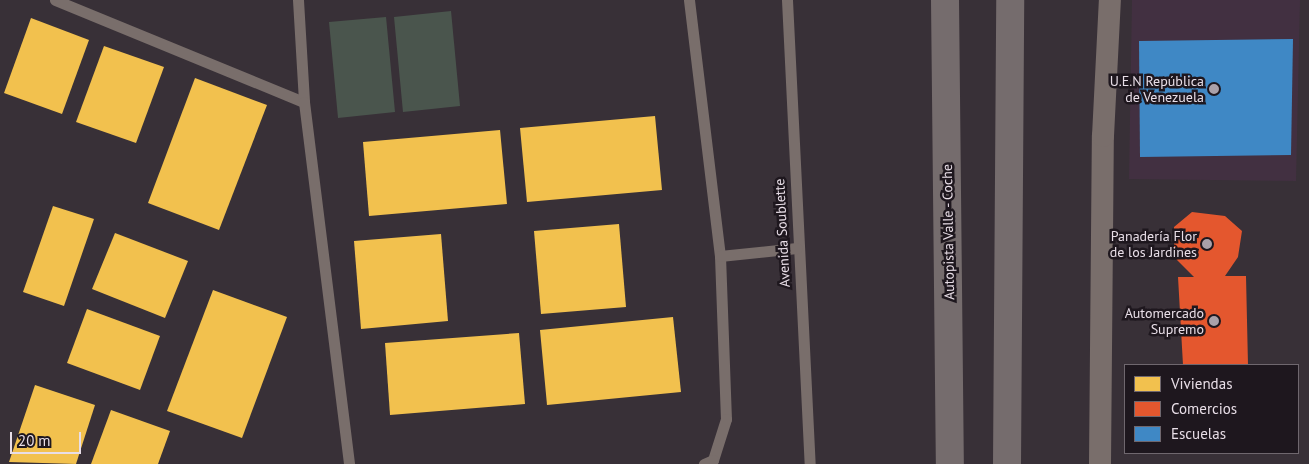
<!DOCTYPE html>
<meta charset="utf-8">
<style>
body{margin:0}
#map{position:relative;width:1309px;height:464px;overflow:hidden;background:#383037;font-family:"PT Sans",sans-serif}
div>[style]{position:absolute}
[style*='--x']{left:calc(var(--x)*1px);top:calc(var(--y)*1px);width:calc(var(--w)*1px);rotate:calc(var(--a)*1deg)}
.built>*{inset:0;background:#423041}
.green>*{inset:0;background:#4a554d}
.homes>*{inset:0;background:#f2c14e}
.shops>*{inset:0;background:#e4572e}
.schools>*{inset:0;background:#3f88c5}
.lane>*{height:11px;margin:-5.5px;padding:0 5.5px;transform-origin:5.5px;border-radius:5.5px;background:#796e6b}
.street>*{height:22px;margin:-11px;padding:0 11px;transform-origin:11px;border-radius:11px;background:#796e6b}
.highway>*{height:28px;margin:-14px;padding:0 14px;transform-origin:14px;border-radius:14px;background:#756c6d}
.dots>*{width:14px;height:14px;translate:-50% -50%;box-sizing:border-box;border:2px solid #1e171e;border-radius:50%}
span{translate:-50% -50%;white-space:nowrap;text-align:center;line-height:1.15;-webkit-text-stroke:5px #1e171e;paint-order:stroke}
.poi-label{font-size:14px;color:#e8dee7}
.right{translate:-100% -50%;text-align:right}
.street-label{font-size:14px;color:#e8dee7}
.legend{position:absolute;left:1124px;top:364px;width:175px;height:90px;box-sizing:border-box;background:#1e171e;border:1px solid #6f676e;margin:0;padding:6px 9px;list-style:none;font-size:15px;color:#e8dee7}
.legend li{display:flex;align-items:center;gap:10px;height:25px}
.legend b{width:25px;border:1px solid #6f676e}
.scale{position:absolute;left:10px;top:432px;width:71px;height:22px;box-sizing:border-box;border:2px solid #e8dee7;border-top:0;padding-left:6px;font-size:15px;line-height:18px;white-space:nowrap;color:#e8dee7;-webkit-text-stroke:4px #1e171e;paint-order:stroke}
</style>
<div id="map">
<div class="built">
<div style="clip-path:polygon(1132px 0,1300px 0,1296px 181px,1129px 179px)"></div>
</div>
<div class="green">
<div style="clip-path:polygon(451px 11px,460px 106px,403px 112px,394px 17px)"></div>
<div style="clip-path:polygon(386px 17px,395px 112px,338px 118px,329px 22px)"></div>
</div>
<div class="homes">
<div style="clip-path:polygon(31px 18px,89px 40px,62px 114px,4px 93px)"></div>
<div style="clip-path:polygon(104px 46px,164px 67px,136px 143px,76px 122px)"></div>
<div style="clip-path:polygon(195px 78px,267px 105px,219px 230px,148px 203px)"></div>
<div style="clip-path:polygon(655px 116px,662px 190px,527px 202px,520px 128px)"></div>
<div style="clip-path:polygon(500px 130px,507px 204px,369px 216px,363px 142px)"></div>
<div style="clip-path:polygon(53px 206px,94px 219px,64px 306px,23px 292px)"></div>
<div style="clip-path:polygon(619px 224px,626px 307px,541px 314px,534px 231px)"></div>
<div style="clip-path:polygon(115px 233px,188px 261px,165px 318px,92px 289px)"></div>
<div style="clip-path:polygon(441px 234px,448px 321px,361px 329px,354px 241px)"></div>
<div style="clip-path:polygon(213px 290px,287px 317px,242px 438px,167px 411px)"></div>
<div style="clip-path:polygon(87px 309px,160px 336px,140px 390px,67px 363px)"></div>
<div style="clip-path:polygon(673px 317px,681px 392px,547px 405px,540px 330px)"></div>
<div style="clip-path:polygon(519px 333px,525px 404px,390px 415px,385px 343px)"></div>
<div style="clip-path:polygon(35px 385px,95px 405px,76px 464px,9px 462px)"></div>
<div style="clip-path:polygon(111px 410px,170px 431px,158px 464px,91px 464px)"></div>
</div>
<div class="shops">
<div style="clip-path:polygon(1192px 212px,1225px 216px,1242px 231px,1238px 257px,1225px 276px,1246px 276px,1248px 365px,1183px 365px,1178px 277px,1194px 277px,1174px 257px,1174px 227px)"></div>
</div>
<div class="schools">
<div style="clip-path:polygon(1293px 39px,1291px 155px,1140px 157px,1139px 41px)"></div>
</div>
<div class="lane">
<div style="--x:55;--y:0;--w:269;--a:22.3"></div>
<div style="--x:298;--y:0;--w:102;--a:86.6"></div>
<div style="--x:304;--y:102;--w:365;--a:82.9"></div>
<div style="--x:689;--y:0;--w:258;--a:83.1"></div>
<div style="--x:720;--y:256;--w:163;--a:87.9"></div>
<div style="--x:726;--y:419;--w:43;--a:107.6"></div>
<div style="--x:713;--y:460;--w:10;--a:156"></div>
<div style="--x:787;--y:0;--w:465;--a:87.2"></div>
<div style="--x:720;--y:256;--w:77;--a:-5.9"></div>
</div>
<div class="street">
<div style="--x:1100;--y:464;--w:328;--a:-89.5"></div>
<div style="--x:1103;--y:136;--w:136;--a:-87.1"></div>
</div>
<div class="highway">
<div style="--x:945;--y:0;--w:464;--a:89.4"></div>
<div style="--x:1007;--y:464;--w:464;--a:-89.6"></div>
</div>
<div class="dots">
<div style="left:1214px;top:89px;background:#aaa1a9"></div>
<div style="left:1207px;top:244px;background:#aaa1a9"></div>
<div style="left:1214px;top:321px;background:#aaa1a9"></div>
</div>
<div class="poi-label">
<span class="right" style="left:1204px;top:89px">U.E.N República<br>de Venezuela</span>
<span class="right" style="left:1197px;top:244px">Panadería Flor<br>de los Jardines</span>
<span class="right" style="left:1204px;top:321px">Automercado<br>Supremo</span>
</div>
<div class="street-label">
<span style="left:948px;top:232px;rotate:-91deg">Autopista Valle - Coche</span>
<span style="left:782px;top:233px;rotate:-93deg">Avenida Soublette</span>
</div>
<ul class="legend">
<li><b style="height:14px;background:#f2c14e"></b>Viviendas</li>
<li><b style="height:14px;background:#e4572e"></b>Comercios</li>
<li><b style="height:14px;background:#3f88c5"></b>Escuelas</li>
</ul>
<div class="scale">20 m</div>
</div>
